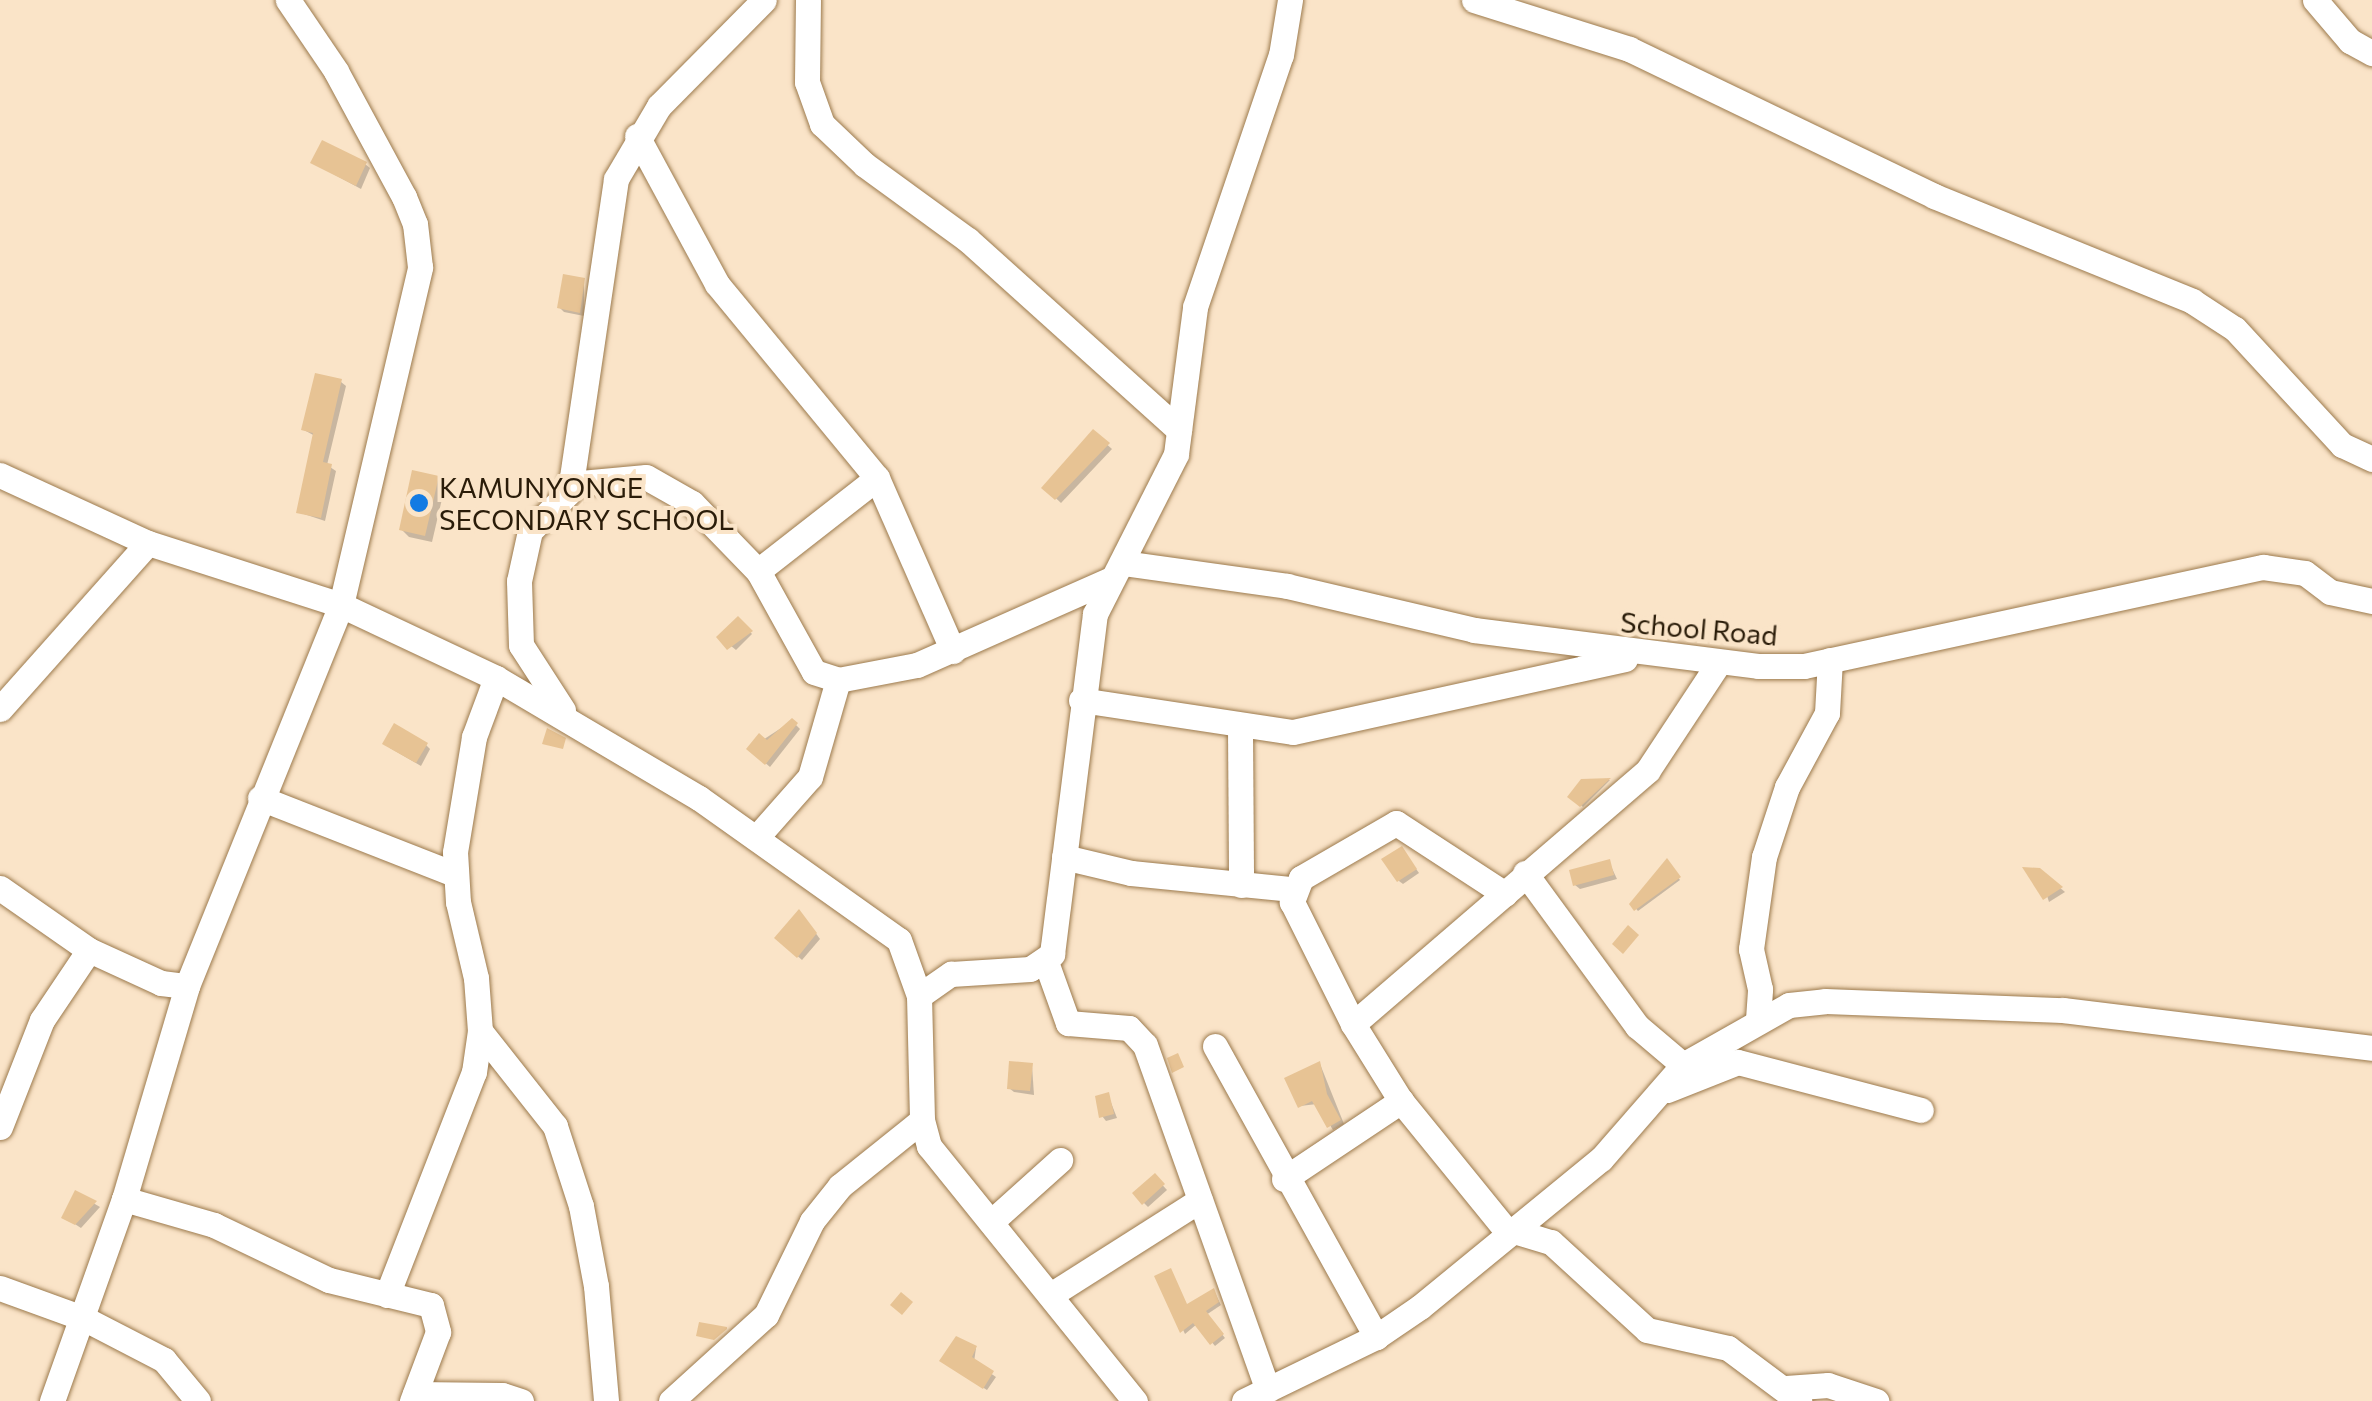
<!DOCTYPE html>
<style>
body{margin:0}
#map{position:relative;width:2372px;height:1401px;overflow:hidden;background:#fae4c8;font-family:Commissioner,sans-serif}
div>[style]{position:absolute}
[style*='--x']{left:calc(var(--x)*1px);top:calc(var(--y)*1px);width:calc(var(--w)*1px);rotate:calc(var(--a)*1deg)}
.shadow>*{inset:0;background:#0003}
.building>*{inset:0;background:#e7c394}
.roads{filter:drop-shadow(0 0 2px #9c7a4d) drop-shadow(0 0 2px #9c7a4d)}
.minor>*{height:25px;margin:-12.5px;padding:0 12.5px;transform-origin:12.5px;border-radius:12.5px;background:#fff}
.dots>*{width:28px;height:28px;translate:-50% -50%;box-sizing:border-box;border:5px solid #fae4c8;border-radius:50%}
span{translate:-50% -50%;white-space:nowrap;text-align:center;line-height:1.15;-webkit-text-stroke:8px #fae4c8;paint-order:stroke}
.poi-label{font-size:28px;color:#2a1c09}
.left{translate:0 -50%;text-align:left}
.street-label{font-size:28px;color:#2a1c09}
</style>
<div id="map">
<div class="shadow">
<div style="clip-path:polygon(313px 163px,365px 164px,370px 168px,361px 189px)"></div>
<div style="clip-path:polygon(584px 280px,584px 316px,564px 312px,560px 308px)"></div>
<div style="clip-path:polygon(341px 382px,346px 386px,327px 465px,336px 471px,325px 521px,298px 512px,315px 436px,304px 430px)"></div>
<div style="clip-path:polygon(1093px 432px,1112px 449px,1061px 503px,1045px 488px)"></div>
<div style="clip-path:polygon(438px 478px,445px 486px,432px 542px,409px 537px,401px 529px)"></div>
<div style="clip-path:polygon(738px 619px,752px 634px,736px 650px,720px 637px)"></div>
<div style="clip-path:polygon(792px 721px,800px 729px,770px 767px,749px 749px)"></div>
<div style="clip-path:polygon(426px 745px,430px 749px,421px 766px,390px 748px)"></div>
<div style="clip-path:polygon(1610px 780px,1583px 807px,1571px 796px,1583px 782px)"></div>
<div style="clip-path:polygon(1404px 852px,1419px 873px,1403px 884px,1399px 881px)"></div>
<div style="clip-path:polygon(1609px 862px,1617px 879px,1580px 889px,1575px 885px)"></div>
<div style="clip-path:polygon(1667px 862px,1680px 880px,1638px 911px,1632px 904px)"></div>
<div style="clip-path:polygon(2039px 870px,2065px 892px,2049px 902px)"></div>
<div style="clip-path:polygon(803px 916px,820px 939px,802px 960px,777px 938px)"></div>
<div style="clip-path:polygon(1320px 1064px,1344px 1124px,1333px 1130px,1317px 1104px,1300px 1106px)"></div>
<div style="clip-path:polygon(1032px 1066px,1034px 1095px,1014px 1092px,1009px 1088px)"></div>
<div style="clip-path:polygon(1108px 1095px,1117px 1118px,1106px 1121px,1102px 1116px)"></div>
<div style="clip-path:polygon(1155px 1177px,1167px 1190px,1148px 1207px,1135px 1194px)"></div>
<div style="clip-path:polygon(76px 1193px,100px 1207px,81px 1228px,64px 1217px)"></div>
<div style="clip-path:polygon(1158px 1277px,1188px 1307px,1214px 1291px,1221px 1305px,1206px 1315px,1225px 1338px,1215px 1346px,1197px 1324px,1185px 1334px)"></div>
<div style="clip-path:polygon(976px 1348px,974px 1362px,996px 1377px,987px 1390px,946px 1364px)"></div>
</div>
<div class="building">
<div style="clip-path:polygon(322px 140px,367px 162px,356px 186px,310px 163px)"></div>
<div style="clip-path:polygon(563px 274px,585px 278px,580px 313px,557px 308px)"></div>
<div style="clip-path:polygon(315px 373px,342px 379px,323px 462px,332px 464px,321px 518px,296px 513px,313px 433px,301px 430px)"></div>
<div style="clip-path:polygon(1093px 429px,1110px 443px,1055px 500px,1041px 488px)"></div>
<div style="clip-path:polygon(412px 470px,439px 476px,425px 536px,399px 530px)"></div>
<div style="clip-path:polygon(738px 616px,753px 631px,727px 650px,716px 637px)"></div>
<div style="clip-path:polygon(792px 718px,798px 723px,765px 765px,746px 749px,759px 733px,767px 740px)"></div>
<div style="clip-path:polygon(394px 723px,428px 743px,416px 763px,382px 744px)"></div>
<div style="clip-path:polygon(547px 728px,566px 738px,563px 749px,542px 744px)"></div>
<div style="clip-path:polygon(1611px 778px,1580px 807px,1567px 797px,1581px 779px)"></div>
<div style="clip-path:polygon(1402px 846px,1417px 869px,1397px 882px,1381px 859px)"></div>
<div style="clip-path:polygon(1667px 858px,1681px 877px,1634px 911px,1629px 904px)"></div>
<div style="clip-path:polygon(1610px 859px,1614px 875px,1573px 886px,1569px 870px)"></div>
<div style="clip-path:polygon(2022px 867px,2040px 868px,2063px 887px,2043px 900px)"></div>
<div style="clip-path:polygon(799px 909px,817px 933px,797px 958px,774px 938px)"></div>
<div style="clip-path:polygon(1628px 925px,1639px 935px,1623px 954px,1612px 944px)"></div>
<div style="clip-path:polygon(1178px 1053px,1184px 1067px,1172px 1073px,1167px 1058px)"></div>
<div style="clip-path:polygon(1009px 1061px,1033px 1063px,1030px 1091px,1007px 1089px)"></div>
<div style="clip-path:polygon(1320px 1061px,1327px 1094px,1341px 1120px,1327px 1128px,1312px 1101px,1298px 1108px,1284px 1078px)"></div>
<div style="clip-path:polygon(1109px 1092px,1114px 1114px,1099px 1118px,1095px 1096px)"></div>
<div style="clip-path:polygon(1155px 1173px,1165px 1184px,1142px 1205px,1132px 1193px)"></div>
<div style="clip-path:polygon(75px 1190px,97px 1201px,75px 1225px,61px 1218px)"></div>
<div style="clip-path:polygon(1171px 1268px,1187px 1304px,1214px 1288px,1219px 1302px,1206px 1311px,1224px 1334px,1210px 1345px,1193px 1323px,1180px 1333px,1154px 1276px)"></div>
<div style="clip-path:polygon(901px 1292px,913px 1302px,902px 1315px,890px 1305px)"></div>
<div style="clip-path:polygon(699px 1322px,727px 1327px,727px 1329px,714px 1340px,696px 1336px)"></div>
<div style="clip-path:polygon(956px 1336px,977px 1346px,972px 1357px,994px 1371px,983px 1389px,939px 1361px)"></div>
</div>
<div class="roads">
<div class="minor">
<div style="--x:808;--y:0;--w:82;--a:90.7"></div>
<div style="--x:807;--y:82;--w:45;--a:70.3"></div>
<div style="--x:822;--y:124;--w:59;--a:43.6"></div>
<div style="--x:865;--y:165;--w:127;--a:36.1"></div>
<div style="--x:968;--y:240;--w:284;--a:42"></div>
<div style="--x:1474;--y:0;--w:163;--a:17.5"></div>
<div style="--x:1629;--y:49;--w:339;--a:25.7"></div>
<div style="--x:1934;--y:196;--w:279;--a:22.1"></div>
<div style="--x:2192;--y:301;--w:51;--a:33.1"></div>
<div style="--x:2235;--y:329;--w:158;--a:47.3"></div>
<div style="--x:2342;--y:445;--w:33;--a:25"></div>
<div style="--x:2315;--y:0;--w:54;--a:49.5"></div>
<div style="--x:2350;--y:41;--w:25;--a:29"></div>
<div style="--x:637;--y:136;--w:168;--a:61.6"></div>
<div style="--x:717;--y:284;--w:251;--a:50.5"></div>
<div style="--x:877;--y:478;--w:189;--a:66.3"></div>
<div style="--x:0;--y:475;--w:163;--a:24.7"></div>
<div style="--x:148;--y:543;--w:203;--a:17.8"></div>
<div style="--x:341;--y:605;--w:171;--a:25.2"></div>
<div style="--x:496;--y:678;--w:236;--a:30.6"></div>
<div style="--x:699;--y:798;--w:245;--a:35.4"></div>
<div style="--x:899;--y:940;--w:59;--a:70.3"></div>
<div style="--x:919;--y:996;--w:124;--a:88.6"></div>
<div style="--x:922;--y:1120;--w:27;--a:75"></div>
<div style="--x:929;--y:1146;--w:328;--a:51.1"></div>
<div style="--x:570;--y:484;--w:76;--a:-5.3"></div>
<div style="--x:646;--y:477;--w:53;--a:29.5"></div>
<div style="--x:692;--y:503;--w:95;--a:45.9"></div>
<div style="--x:758;--y:571;--w:115;--a:61"></div>
<div style="--x:814;--y:672;--w:25;--a:18"></div>
<div style="--x:838;--y:680;--w:80;--a:-10.8"></div>
<div style="--x:917;--y:665;--w:212;--a:-23.9"></div>
<div style="--x:1124;--y:563;--w:165;--a:8"></div>
<div style="--x:1287;--y:586;--w:192;--a:13.2"></div>
<div style="--x:1474;--y:630;--w:286;--a:7.2"></div>
<div style="--x:1758;--y:666;--w:46;--a:0"></div>
<div style="--x:1804;--y:666;--w:470;--a:-12.2"></div>
<div style="--x:2263;--y:567;--w:42;--a:8.1"></div>
<div style="--x:2305;--y:573;--w:31;--a:37"></div>
<div style="--x:2330;--y:592;--w:43;--a:12.1"></div>
<div style="--x:758;--y:571;--w:151;--a:-38"></div>
<div style="--x:1081;--y:700;--w:214;--a:8.6"></div>
<div style="--x:1293;--y:732;--w:340;--a:-12.4"></div>
<div style="--x:0;--y:709;--w:222;--a:-48.3"></div>
<div style="--x:563;--y:710;--w:77;--a:-122.9"></div>
<div style="--x:521;--y:645;--w:64;--a:-91.8"></div>
<div style="--x:519;--y:581;--w:51;--a:-77.6"></div>
<div style="--x:530;--y:531;--w:54;--a:-45"></div>
<div style="--x:568;--y:493;--w:16;--a:-76"></div>
<div style="--x:572;--y:477;--w:301;--a:-81.6"></div>
<div style="--x:616;--y:179;--w:85;--a:-59.5"></div>
<div style="--x:659;--y:106;--w:149;--a:-45.3"></div>
<div style="--x:1240;--y:729;--w:156;--a:89.6"></div>
<div style="--x:260;--y:798;--w:208;--a:21.4"></div>
<div style="--x:756;--y:838;--w:81;--a:-48.5"></div>
<div style="--x:810;--y:777;--w:101;--a:-73.9"></div>
<div style="--x:1064;--y:857;--w:69;--a:13.4"></div>
<div style="--x:1131;--y:873;--w:162;--a:5.7"></div>
<div style="--x:1525;--y:873;--w:190;--a:53.8"></div>
<div style="--x:1637;--y:1026;--w:60;--a:40.3"></div>
<div style="--x:0;--y:888;--w:108;--a:34.9"></div>
<div style="--x:89;--y:950;--w:79;--a:24.6"></div>
<div style="--x:161;--y:983;--w:26;--a:7"></div>
<div style="--x:1505;--y:894;--w:130;--a:-146.9"></div>
<div style="--x:1396;--y:823;--w:110;--a:149.9"></div>
<div style="--x:1301;--y:878;--w:26;--a:111"></div>
<div style="--x:1292;--y:902;--w:136;--a:63.4"></div>
<div style="--x:1353;--y:1024;--w:91;--a:58.1"></div>
<div style="--x:1401;--y:1101;--w:171;--a:50.9"></div>
<div style="--x:1046;--y:962;--w:65;--a:70.2"></div>
<div style="--x:1068;--y:1023;--w:61;--a:4.7"></div>
<div style="--x:1129;--y:1028;--w:23;--a:47"></div>
<div style="--x:1145;--y:1045;--w:366;--a:70.4"></div>
<div style="--x:919;--y:996;--w:39;--a:-35"></div>
<div style="--x:951;--y:974;--w:79;--a:-3.6"></div>
<div style="--x:1030;--y:969;--w:27;--a:-34"></div>
<div style="--x:1052;--y:954;--w:343;--a:-82.8"></div>
<div style="--x:1095;--y:614;--w:179;--a:-63.1"></div>
<div style="--x:1176;--y:454;--w:148;--a:-82.6"></div>
<div style="--x:1195;--y:307;--w:266;--a:-71.2"></div>
<div style="--x:1281;--y:55;--w:56;--a:-80.7"></div>
<div style="--x:1758;--y:1019;--w:30;--a:-86"></div>
<div style="--x:1760;--y:989;--w:41;--a:-102.7"></div>
<div style="--x:1751;--y:949;--w:93;--a:-82"></div>
<div style="--x:1764;--y:857;--w:74;--a:-71.8"></div>
<div style="--x:1787;--y:787;--w:84;--a:-61.6"></div>
<div style="--x:1827;--y:713;--w:53;--a:-86.8"></div>
<div style="--x:1353;--y:1024;--w:389;--a:-40.7"></div>
<div style="--x:1648;--y:770;--w:127;--a:-56.6"></div>
<div style="--x:480;--y:1031;--w:121;--a:51.7"></div>
<div style="--x:555;--y:1126;--w:84;--a:72"></div>
<div style="--x:581;--y:1206;--w:81;--a:79.4"></div>
<div style="--x:596;--y:1286;--w:115;--a:85"></div>
<div style="--x:1215;--y:1046;--w:333;--a:61"></div>
<div style="--x:1667;--y:1090;--w:76;--a:-21.5"></div>
<div style="--x:1738;--y:1062;--w:189;--a:14.7"></div>
<div style="--x:0;--y:1127;--w:115;--a:-68.6"></div>
<div style="--x:42;--y:1020;--w:84;--a:-56.1"></div>
<div style="--x:1284;--y:1179;--w:141;--a:-33.7"></div>
<div style="--x:124;--y:1199;--w:94;--a:16.1"></div>
<div style="--x:214;--y:1225;--w:127;--a:25.6"></div>
<div style="--x:329;--y:1280;--w:105;--a:13.8"></div>
<div style="--x:431;--y:1305;--w:28;--a:75"></div>
<div style="--x:438;--y:1332;--w:74;--a:110.6"></div>
<div style="--x:991;--y:1222;--w:93;--a:-41.9"></div>
<div style="--x:1514;--y:1231;--w:39;--a:17"></div>
<div style="--x:1551;--y:1242;--w:130;--a:42.5"></div>
<div style="--x:1647;--y:1330;--w:83;--a:12.5"></div>
<div style="--x:1728;--y:1348;--w:89;--a:36.7"></div>
<div style="--x:0;--y:1288;--w:90;--a:20"></div>
<div style="--x:85;--y:1319;--w:89;--a:27.4"></div>
<div style="--x:164;--y:1360;--w:53;--a:50.3"></div>
<div style="--x:1052;--y:1294;--w:175;--a:-32.4"></div>
<div style="--x:387;--y:1295;--w:239;--a:-68.7"></div>
<div style="--x:474;--y:1072;--w:41;--a:-81.7"></div>
<div style="--x:480;--y:1031;--w:53;--a:-94.3"></div>
<div style="--x:476;--y:978;--w:78;--a:-103.3"></div>
<div style="--x:458;--y:902;--w:50;--a:-93.4"></div>
<div style="--x:455;--y:852;--w:117;--a:-80.6"></div>
<div style="--x:474;--y:737;--w:63;--a:-69.6"></div>
<div style="--x:1786;--y:1388;--w:42;--a:-4.1"></div>
<div style="--x:1828;--y:1385;--w:51;--a:18.4"></div>
<div style="--x:415;--y:1394;--w:87;--a:0.7"></div>
<div style="--x:502;--y:1395;--w:20;--a:18"></div>
<div style="--x:52;--y:1401;--w:214;--a:-70.4"></div>
<div style="--x:124;--y:1199;--w:222;--a:-73.5"></div>
<div style="--x:187;--y:986;--w:411;--a:-68"></div>
<div style="--x:341;--y:605;--w:347;--a:-76.8"></div>
<div style="--x:420;--y:267;--w:43;--a:-96.6"></div>
<div style="--x:415;--y:224;--w:29;--a:-112"></div>
<div style="--x:404;--y:197;--w:143;--a:-118.4"></div>
<div style="--x:336;--y:71;--w:86;--a:-124.1"></div>
<div style="--x:671;--y:1401;--w:128;--a:-42.2"></div>
<div style="--x:766;--y:1315;--w:105;--a:-63.9"></div>
<div style="--x:812;--y:1221;--w:45;--a:-51.3"></div>
<div style="--x:840;--y:1186;--w:105;--a:-38.8"></div>
<div style="--x:1244;--y:1401;--w:147;--a:-25.9"></div>
<div style="--x:1376;--y:1337;--w:53;--a:-34.3"></div>
<div style="--x:1420;--y:1307;--w:234;--a:-39.3"></div>
<div style="--x:1601;--y:1159;--w:125;--a:-48.9"></div>
<div style="--x:1683;--y:1065;--w:122;--a:-29.5"></div>
<div style="--x:1789;--y:1005;--w:36;--a:-6"></div>
<div style="--x:1825;--y:1001;--w:238;--a:2.2"></div>
<div style="--x:2063;--y:1010;--w:311;--a:7"></div>
</div>
</div>
<div class="dots">
<div style="left:419px;top:503px;background:#137be3"></div>
</div>
<div class="poi-label">
<span class="left" style="left:439px;top:503px">KAMUNYONGE<br>SECONDARY SCHOOL</span>
</div>
<div class="street-label">
<span style="left:1699px;top:628px;rotate:5deg">School Road</span>
</div>
</div>
